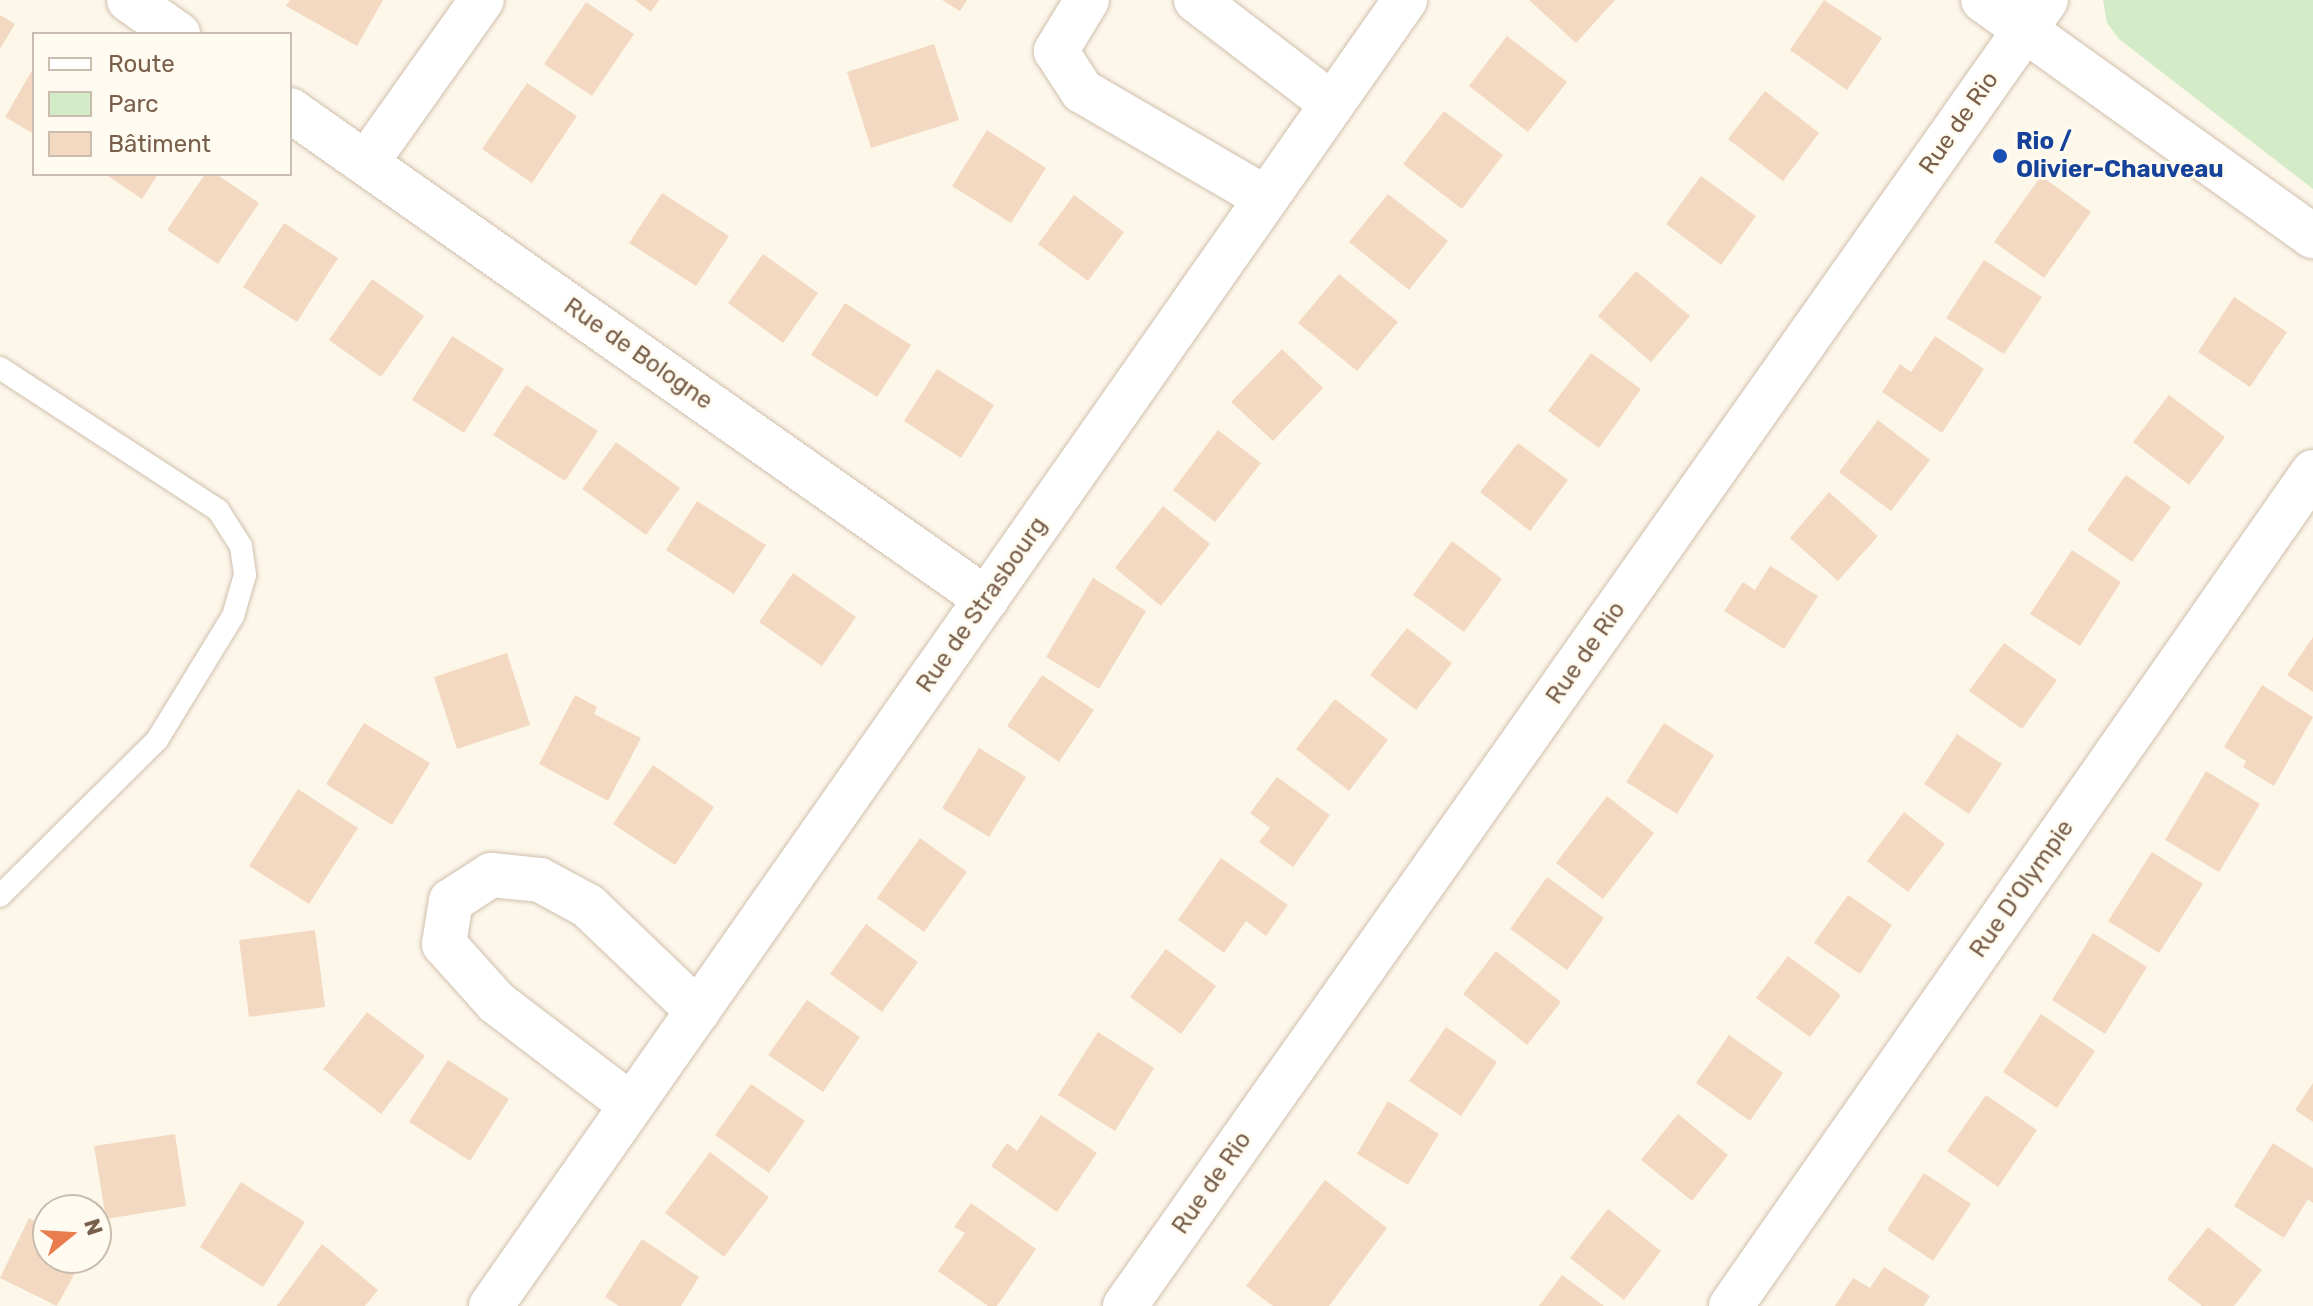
<!DOCTYPE html>
<meta charset="utf-8">
<style>
body{margin:0}
#map{position:relative;width:2313px;height:1306px;overflow:hidden;background:#fdf7ea;font-family:Rubik,sans-serif}
div>[style]{position:absolute}
[style*='--x']{left:calc(var(--x)*1px);top:calc(var(--y)*1px);width:calc(var(--w)*1px);rotate:calc(var(--a)*1deg)}
.green>*{inset:0;background:#d3ecc7}
.building>*{inset:0;background:#f3d9c1}
.roads{filter:drop-shadow(0 0 2px #d0c0ae) drop-shadow(0 0 2px #d0c0ae)}
.lane>*{height:22px;margin:-11px;padding:0 11px;transform-origin:11px;border-radius:11px;background:#fff}
.street>*{height:44px;margin:-22px;padding:0 22px;transform-origin:22px;border-radius:22px;background:#fff}
.dots>*{width:22px;height:22px;translate:-50% -50%;box-sizing:border-box;border:4px solid #fffbf1;border-radius:50%}
span{translate:-50% -50%;white-space:nowrap;text-align:center;line-height:1.15;-webkit-text-stroke:6px #fffbf1;paint-order:stroke}
.street-label{font-size:24px;color:#79604c}
.transit-label{font-size:24px;color:#164399;font-weight:700}
.left{translate:0 -50%;text-align:left}
.legend{position:absolute;left:32px;top:32px;width:260px;height:144px;box-sizing:border-box;background:#fffbf1;border:2px solid #c9bdaf;margin:0;padding:10px 14px;list-style:none;font-size:24px;color:#79604c}
.legend li{display:flex;align-items:center;gap:16px;height:40px}
.legend b{width:40px;border:2px solid #c9bdaf}
.north{position:absolute;left:32px;top:1194px;width:80px;height:80px;box-sizing:border-box;background:#fffbf1;border:2px solid #c9bdaf;border-radius:50%;rotate:72deg;font-size:22px;font-weight:700;line-height:32px;text-align:center;color:#79604c}
.north::after{content:'';display:block;margin:auto;width:28px;height:36px;background:#e97d4d;clip-path:polygon(50% 0,100% 100%,50% 72%,0 100%)}
</style>
<div id="map">
<div class="green">
<div style="clip-path:polygon(2103px 0,2313px 0,2313px 189px,2119px 39px,2107px 23px)"></div>
</div>
<div class="building">
<div style="clip-path:polygon(290px 0,383px 0,357px 46px,286px 6px)"></div>
<div style="clip-path:polygon(635px 0,659px 0,651px 12px)"></div>
<div style="clip-path:polygon(942px 0,967px 0,960px 11px)"></div>
<div style="clip-path:polygon(1529px 0,1615px 0,1576px 43px)"></div>
<div style="clip-path:polygon(1824px 0,1882px 38px,1847px 90px,1790px 50px)"></div>
<div style="clip-path:polygon(586px 2px,634px 34px,592px 96px,544px 64px)"></div>
<div style="clip-path:polygon(0 15px,15px 24px,0 49px)"></div>
<div style="clip-path:polygon(1507px 36px,1567px 82px,1528px 132px,1469px 86px)"></div>
<div style="clip-path:polygon(934px 44px,959px 120px,871px 148px,847px 72px)"></div>
<div style="clip-path:polygon(34px 67px,34px 134px,5px 117px)"></div>
<div style="clip-path:polygon(527px 83px,577px 116px,532px 183px,482px 149px)"></div>
<div style="clip-path:polygon(1765px 91px,1819px 133px,1783px 181px,1728px 139px)"></div>
<div style="clip-path:polygon(1444px 111px,1503px 155px,1462px 209px,1403px 164px)"></div>
<div style="clip-path:polygon(987px 130px,1046px 168px,1011px 223px,952px 186px)"></div>
<div style="clip-path:polygon(105px 174px,158px 174px,142px 199px)"></div>
<div style="clip-path:polygon(205px 174px,216px 174px,259px 203px,218px 264px,167px 230px)"></div>
<div style="clip-path:polygon(1701px 176px,1756px 216px,1721px 265px,1666px 224px)"></div>
<div style="clip-path:polygon(2041px 176px,2091px 212px,2044px 278px,1994px 242px)"></div>
<div style="clip-path:polygon(662px 193px,729px 236px,696px 286px,629px 243px)"></div>
<div style="clip-path:polygon(1388px 194px,1448px 241px,1409px 290px,1349px 242px)"></div>
<div style="clip-path:polygon(1074px 195px,1124px 232px,1088px 281px,1038px 244px)"></div>
<div style="clip-path:polygon(284px 223px,338px 258px,297px 322px,243px 287px)"></div>
<div style="clip-path:polygon(763px 254px,818px 293px,783px 343px,728px 303px)"></div>
<div style="clip-path:polygon(1984px 260px,2042px 297px,2004px 354px,1946px 318px)"></div>
<div style="clip-path:polygon(1636px 271px,1690px 316px,1651px 362px,1598px 316px)"></div>
<div style="clip-path:polygon(1339px 274px,1398px 322px,1357px 371px,1298px 323px)"></div>
<div style="clip-path:polygon(372px 279px,424px 316px,381px 377px,329px 340px)"></div>
<div style="clip-path:polygon(2234px 297px,2287px 332px,2250px 387px,2198px 352px)"></div>
<div style="clip-path:polygon(845px 303px,911px 345px,877px 397px,811px 355px)"></div>
<div style="clip-path:polygon(452px 336px,504px 369px,464px 433px,412px 400px)"></div>
<div style="clip-path:polygon(1935px 336px,1984px 369px,1942px 433px,1882px 392px,1900px 364px,1911px 372px)"></div>
<div style="clip-path:polygon(1282px 349px,1323px 388px,1273px 441px,1231px 402px)"></div>
<div style="clip-path:polygon(1591px 353px,1641px 389px,1599px 448px,1548px 411px)"></div>
<div style="clip-path:polygon(937px 369px,994px 405px,961px 458px,904px 421px)"></div>
<div style="clip-path:polygon(526px 385px,598px 431px,565px 481px,493px 435px)"></div>
<div style="clip-path:polygon(2169px 395px,2225px 437px,2189px 485px,2133px 442px)"></div>
<div style="clip-path:polygon(1878px 420px,1930px 460px,1891px 511px,1839px 472px)"></div>
<div style="clip-path:polygon(1218px 430px,1261px 463px,1215px 522px,1173px 490px)"></div>
<div style="clip-path:polygon(616px 442px,680px 488px,646px 535px,582px 489px)"></div>
<div style="clip-path:polygon(1518px 443px,1568px 480px,1530px 531px,1480px 492px)"></div>
<div style="clip-path:polygon(2126px 475px,2171px 507px,2132px 562px,2087px 530px)"></div>
<div style="clip-path:polygon(1829px 492px,1878px 536px,1838px 581px,1790px 538px)"></div>
<div style="clip-path:polygon(697px 501px,766px 545px,734px 594px,666px 550px)"></div>
<div style="clip-path:polygon(1163px 506px,1210px 544px,1161px 606px,1115px 568px)"></div>
<div style="clip-path:polygon(1452px 541px,1502px 579px,1464px 632px,1413px 595px)"></div>
<div style="clip-path:polygon(2072px 550px,2121px 582px,2080px 646px,2030px 614px)"></div>
<div style="clip-path:polygon(1770px 566px,1818px 596px,1784px 649px,1724px 611px,1743px 582px,1755px 590px)"></div>
<div style="clip-path:polygon(793px 573px,856px 617px,822px 666px,759px 622px)"></div>
<div style="clip-path:polygon(1093px 578px,1146px 611px,1099px 689px,1046px 657px)"></div>
<div style="clip-path:polygon(1407px 628px,1452px 663px,1416px 710px,1370px 675px)"></div>
<div style="clip-path:polygon(2313px 637px,2313px 692px,2287px 675px)"></div>
<div style="clip-path:polygon(2004px 643px,2057px 680px,2022px 729px,1969px 691px)"></div>
<div style="clip-path:polygon(507px 653px,530px 725px,457px 749px,434px 677px)"></div>
<div style="clip-path:polygon(1042px 675px,1094px 710px,1059px 762px,1007px 726px)"></div>
<div style="clip-path:polygon(2262px 685px,2313px 717px,2274px 786px,2243px 767px,2246px 761px,2224px 747px)"></div>
<div style="clip-path:polygon(575px 695px,597px 707px,594px 714px,641px 738px,608px 801px,539px 764px)"></div>
<div style="clip-path:polygon(1335px 699px,1388px 740px,1349px 791px,1296px 749px)"></div>
<div style="clip-path:polygon(364px 723px,430px 763px,392px 825px,326px 784px)"></div>
<div style="clip-path:polygon(1664px 723px,1714px 755px,1677px 814px,1626px 782px)"></div>
<div style="clip-path:polygon(1957px 734px,2002px 764px,1969px 814px,1924px 784px)"></div>
<div style="clip-path:polygon(979px 748px,1026px 777px,989px 837px,942px 808px)"></div>
<div style="clip-path:polygon(653px 765px,714px 807px,675px 865px,613px 824px)"></div>
<div style="clip-path:polygon(2206px 771px,2260px 804px,2219px 872px,2165px 840px)"></div>
<div style="clip-path:polygon(1277px 777px,1330px 815px,1293px 867px,1259px 842px,1270px 828px,1250px 813px)"></div>
<div style="clip-path:polygon(298px 789px,358px 828px,309px 904px,249px 866px)"></div>
<div style="clip-path:polygon(1607px 796px,1654px 833px,1603px 899px,1556px 863px)"></div>
<div style="clip-path:polygon(1904px 812px,1945px 844px,1908px 892px,1867px 861px)"></div>
<div style="clip-path:polygon(920px 838px,967px 872px,924px 932px,877px 898px)"></div>
<div style="clip-path:polygon(2152px 852px,2203px 884px,2159px 953px,2108px 921px)"></div>
<div style="clip-path:polygon(1221px 858px,1288px 905px,1266px 936px,1246px 921px,1224px 953px,1178px 920px)"></div>
<div style="clip-path:polygon(1547px 877px,1604px 918px,1567px 970px,1510px 929px)"></div>
<div style="clip-path:polygon(1848px 895px,1892px 925px,1860px 974px,1814px 943px)"></div>
<div style="clip-path:polygon(866px 924px,918px 962px,882px 1012px,830px 974px)"></div>
<div style="clip-path:polygon(315px 930px,325px 1007px,249px 1017px,239px 940px)"></div>
<div style="clip-path:polygon(2093px 933px,2147px 967px,2105px 1034px,2052px 1000px)"></div>
<div style="clip-path:polygon(1166px 949px,1216px 986px,1181px 1034px,1130px 997px)"></div>
<div style="clip-path:polygon(1496px 951px,1561px 1002px,1527px 1045px,1463px 994px)"></div>
<div style="clip-path:polygon(1788px 956px,1841px 995px,1810px 1037px,1756px 998px)"></div>
<div style="clip-path:polygon(807px 1000px,860px 1037px,823px 1092px,768px 1055px)"></div>
<div style="clip-path:polygon(367px 1012px,425px 1056px,381px 1114px,323px 1069px)"></div>
<div style="clip-path:polygon(2041px 1014px,2095px 1051px,2057px 1108px,2003px 1072px)"></div>
<div style="clip-path:polygon(1446px 1027px,1497px 1062px,1461px 1116px,1409px 1081px)"></div>
<div style="clip-path:polygon(1098px 1032px,1154px 1068px,1115px 1131px,1058px 1095px)"></div>
<div style="clip-path:polygon(1729px 1035px,1783px 1073px,1750px 1121px,1696px 1083px)"></div>
<div style="clip-path:polygon(448px 1060px,509px 1099px,470px 1161px,409px 1122px)"></div>
<div style="clip-path:polygon(2313px 1083px,2313px 1122px,2295px 1110px)"></div>
<div style="clip-path:polygon(751px 1084px,805px 1121px,769px 1173px,715px 1135px)"></div>
<div style="clip-path:polygon(1986px 1095px,2037px 1130px,1998px 1187px,1947px 1151px)"></div>
<div style="clip-path:polygon(1388px 1101px,1439px 1134px,1408px 1185px,1357px 1154px)"></div>
<div style="clip-path:polygon(1678px 1114px,1728px 1155px,1692px 1201px,1641px 1160px)"></div>
<div style="clip-path:polygon(1041px 1115px,1097px 1153px,1057px 1212px,991px 1166px,1007px 1143px,1017px 1151px)"></div>
<div style="clip-path:polygon(175px 1134px,186px 1206px,106px 1219px,94px 1146px)"></div>
<div style="clip-path:polygon(2273px 1143px,2313px 1168px,2313px 1203px,2308px 1199px,2284px 1238px,2234px 1206px)"></div>
<div style="clip-path:polygon(710px 1152px,769px 1197px,724px 1257px,665px 1213px)"></div>
<div style="clip-path:polygon(1924px 1173px,1971px 1204px,1933px 1261px,1887px 1230px)"></div>
<div style="clip-path:polygon(1325px 1180px,1387px 1228px,1329px 1306px,1273px 1306px,1246px 1286px)"></div>
<div style="clip-path:polygon(241px 1182px,305px 1222px,263px 1287px,200px 1247px)"></div>
<div style="clip-path:polygon(971px 1203px,1036px 1249px,997px 1306px,988px 1306px,938px 1271px,965px 1233px,954px 1227px)"></div>
<div style="clip-path:polygon(1608px 1209px,1661px 1251px,1624px 1300px,1570px 1258px)"></div>
<div style="clip-path:polygon(29px 1218px,48px 1228px,48px 1258px,83px 1258px,57px 1306px,0 1278px)"></div>
<div style="clip-path:polygon(2208px 1227px,2262px 1270px,2234px 1306px,2202px 1306px,2167px 1279px)"></div>
<div style="clip-path:polygon(642px 1239px,699px 1277px,681px 1306px,619px 1306px,605px 1297px)"></div>
<div style="clip-path:polygon(322px 1244px,378px 1290px,365px 1306px,277px 1306px)"></div>
<div style="clip-path:polygon(1884px 1267px,1930px 1296px,1924px 1306px,1835px 1306px,1853px 1278px,1870px 1288px)"></div>
<div style="clip-path:polygon(1562px 1275px,1604px 1306px,1539px 1306px)"></div>
</div>
<div class="roads">
<div class="lane">
<div style="--x:0;--y:368;--w:260;--a:33.1"></div>
<div style="--x:218;--y:510;--w:43;--a:57.4"></div>
<div style="--x:241;--y:546;--w:29;--a:82"></div>
<div style="--x:245;--y:575;--w:43;--a:106.3"></div>
<div style="--x:233;--y:616;--w:145;--a:121.5"></div>
<div style="--x:157;--y:740;--w:221;--a:135.2"></div>
</div>
<div class="street">
<div style="--x:129;--y:0;--w:60;--a:34.8"></div>
<div style="--x:1087;--y:0;--w:60;--a:121.3"></div>
<div style="--x:1056;--y:51;--w:48;--a:57"></div>
<div style="--x:1082;--y:91;--w:213;--a:30.2"></div>
<div style="--x:1196;--y:0;--w:171;--a:37.4"></div>
<div style="--x:1983;--y:0;--w:406;--a:35.6"></div>
<div style="--x:290;--y:110;--w:851;--a:35.09"></div>
<div style="--x:366;--y:163;--w:200;--a:-54.6"></div>
<div style="--x:631;--y:1105;--w:170;--a:-142.7"></div>
<div style="--x:496;--y:1002;--w:78;--a:-131.9"></div>
<div style="--x:444;--y:944;--w:44;--a:-80.8"></div>
<div style="--x:451;--y:901;--w:48;--a:-33"></div>
<div style="--x:491;--y:875;--w:49;--a:5.8"></div>
<div style="--x:540;--y:880;--w:55;--a:28.4"></div>
<div style="--x:588;--y:906;--w:152;--a:43.7"></div>
<div style="--x:491;--y:1306;--w:1594;--a:-55.01"></div>
<div style="--x:1125;--y:1306;--w:1598;--a:-54.81"></div>
<div style="--x:1731;--y:1306;--w:1017;--a:-55.09"></div>
</div>
</div>
<div class="dots">
<div style="left:2000px;top:156px;background:#1a4fb4"></div>
</div>
<div class="street-label">
<span style="left:1959px;top:123px;rotate:-55deg">Rue de Rio</span>
<span style="left:638px;top:354px;rotate:35deg">Rue de Bologne</span>
<span style="left:982px;top:605px;rotate:-55deg">Rue de Strasbourg</span>
<span style="left:1586px;top:653px;rotate:-55deg">Rue de Rio</span>
<span style="left:2022px;top:889px;rotate:-55deg">Rue D'Olympie</span>
<span style="left:1212px;top:1183px;rotate:-55deg">Rue de Rio</span>
</div>
<div class="transit-label">
<span class="left" style="left:2016px;top:156px">Rio /<br>Olivier-Chauveau</span>
</div>
<ul class="legend">
<li><b style="height:10px;background:#fff"></b>Route</li>
<li><b style="height:22px;background:#d3ecc7"></b>Parc</li>
<li><b style="height:22px;background:#f3d9c1"></b>Bâtiment</li>
</ul>
<div class="north">N</div>
</div>
